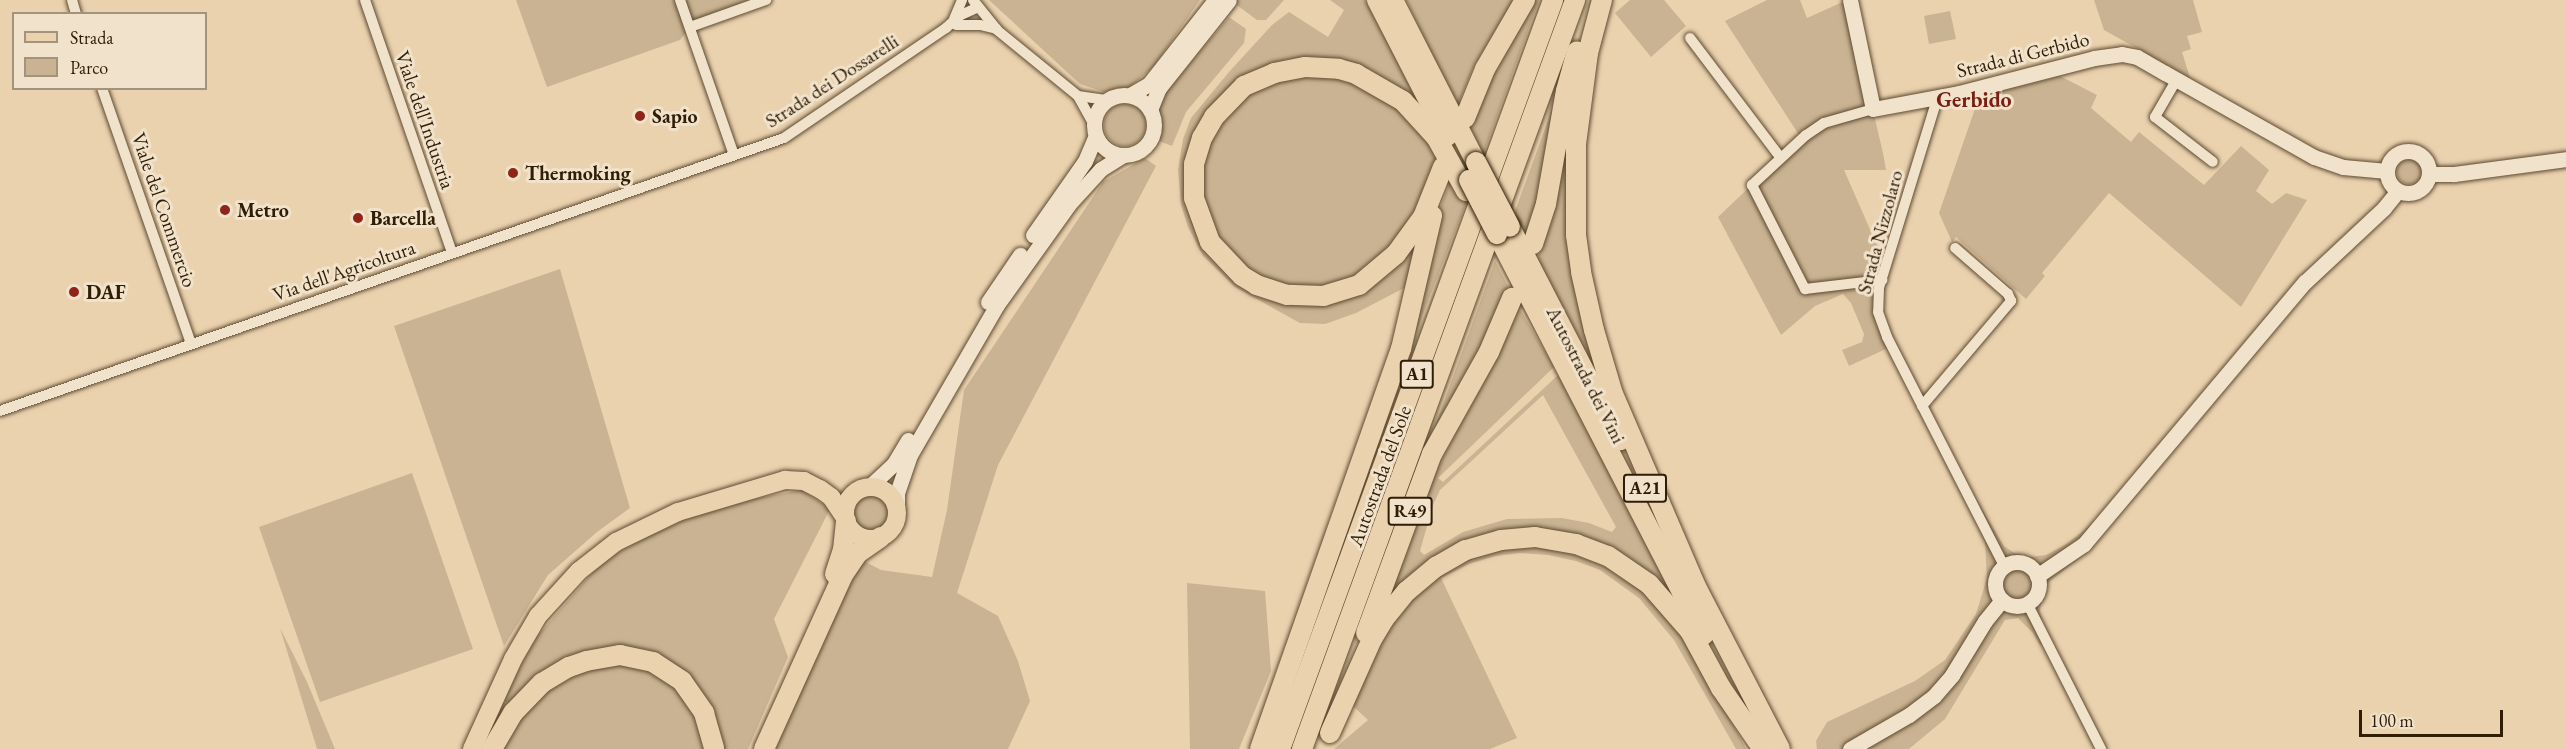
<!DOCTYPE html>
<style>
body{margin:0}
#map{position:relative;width:2566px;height:749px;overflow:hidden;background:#ead2af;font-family:"EB Garamond",serif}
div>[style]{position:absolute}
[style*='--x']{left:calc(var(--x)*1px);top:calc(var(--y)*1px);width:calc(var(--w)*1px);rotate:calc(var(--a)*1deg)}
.green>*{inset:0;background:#cab392}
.round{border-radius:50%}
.roads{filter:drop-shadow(0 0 2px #5e4a30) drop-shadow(0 0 2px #5e4a30)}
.street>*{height:10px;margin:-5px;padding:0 5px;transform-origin:5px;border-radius:5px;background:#f1e2cb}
.secondary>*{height:15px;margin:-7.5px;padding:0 7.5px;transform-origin:7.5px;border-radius:7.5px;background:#f1e2cb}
.secondary>.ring{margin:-7.5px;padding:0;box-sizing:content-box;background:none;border:15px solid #f1e2cb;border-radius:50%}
.primary>*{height:18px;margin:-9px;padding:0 9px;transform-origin:9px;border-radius:9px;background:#ead2af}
.primary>.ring{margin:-9px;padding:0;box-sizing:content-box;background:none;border:18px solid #ead2af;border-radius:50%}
.highway>*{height:20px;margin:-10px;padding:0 10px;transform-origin:10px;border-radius:10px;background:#ead2af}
.bridges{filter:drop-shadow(0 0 2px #301d05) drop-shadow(0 0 2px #301d05)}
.highway-bridge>*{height:20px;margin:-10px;padding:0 10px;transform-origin:10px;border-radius:10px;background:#ead2af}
.dots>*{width:16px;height:16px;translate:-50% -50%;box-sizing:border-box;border:3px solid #f1e2cb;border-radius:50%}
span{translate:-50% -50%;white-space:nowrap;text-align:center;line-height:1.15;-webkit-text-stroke:6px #f1e2cb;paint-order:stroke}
.shield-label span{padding:2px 4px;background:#f1e2cb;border:2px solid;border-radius:4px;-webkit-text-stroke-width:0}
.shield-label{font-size:18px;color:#301d05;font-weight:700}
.street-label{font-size:20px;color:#301d05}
.poi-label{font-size:20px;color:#301d05;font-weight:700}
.left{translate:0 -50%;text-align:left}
.quarter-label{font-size:22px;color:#7a1f14;font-weight:700}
.legend{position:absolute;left:12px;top:12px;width:195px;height:78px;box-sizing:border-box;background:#f1e2cb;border:2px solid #a4937c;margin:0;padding:8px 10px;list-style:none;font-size:18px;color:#301d05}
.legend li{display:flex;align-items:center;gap:12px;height:30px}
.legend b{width:30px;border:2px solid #a4937c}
.scale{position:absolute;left:2359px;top:710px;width:144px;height:27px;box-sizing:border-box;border:3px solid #301d05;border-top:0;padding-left:8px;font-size:18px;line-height:21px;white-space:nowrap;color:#301d05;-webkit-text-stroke:4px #f1e2cb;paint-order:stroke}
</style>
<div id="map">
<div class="green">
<div style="clip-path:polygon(516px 0,766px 0,690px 27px,680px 40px,547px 87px)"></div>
<div style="clip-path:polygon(989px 0,1200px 0,1154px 66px,1130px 87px,1104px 92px,1080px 84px)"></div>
<div style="clip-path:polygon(1237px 0,1284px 0,1266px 20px,1257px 20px,1234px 3px)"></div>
<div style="clip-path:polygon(1330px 0,1365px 0,1413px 90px,1413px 95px,1410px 97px,1372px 77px,1251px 75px,1190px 174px,1233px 274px,1331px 299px,1421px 238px,1408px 286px,1356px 313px,1325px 324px,1300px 323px,1235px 287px,1203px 256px,1188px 227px,1181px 205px,1178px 170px,1183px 139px,1191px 118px,1229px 72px,1272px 25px,1289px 12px,1328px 37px,1344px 10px)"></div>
<div style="clip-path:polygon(1406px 0,1513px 0,1474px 66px,1457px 106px)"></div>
<div style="clip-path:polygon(1531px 0,1539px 0,1483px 155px,1468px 125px,1484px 87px)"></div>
<div style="clip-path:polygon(1630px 0,1664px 0,1686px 26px,1651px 57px,1615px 13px)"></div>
<div style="clip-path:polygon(1767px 0,1800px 0,1807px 18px,1847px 0,1883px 153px,1886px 170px,1844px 170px,1883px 259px,1876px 289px,1888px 348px,1849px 366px,1842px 350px,1862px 342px,1864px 334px,1851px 303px,1843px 294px,1815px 306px,1781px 335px,1718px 217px,1801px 138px,1725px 21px)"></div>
<div style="clip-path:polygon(2094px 0,2193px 0,2202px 32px,2187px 36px,2191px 49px,2182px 52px,2190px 78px,2104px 30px)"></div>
<div style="clip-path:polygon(1950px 11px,1956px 39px,1929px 44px,1924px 16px)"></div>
<div style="clip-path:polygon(1229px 17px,1246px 29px,1244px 43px,1186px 112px,1172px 146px,1159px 141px,1156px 126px,1161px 98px)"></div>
<div style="clip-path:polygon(1566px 71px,1528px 240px,1514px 214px)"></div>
<div style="clip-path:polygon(1298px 73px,1339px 74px,1412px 116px,1440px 161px,1417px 219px,1363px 277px,1309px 292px,1254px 276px,1224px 250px,1205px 216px,1200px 178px,1207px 138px,1252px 88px)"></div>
<div style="clip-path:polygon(2060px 76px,2097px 95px,2091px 108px,2131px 142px,2139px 132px,2204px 185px,2241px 146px,2269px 170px,2256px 191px,2272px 204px,2286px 193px,2307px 200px,2241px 307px,2109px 193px,2042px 273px,2045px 276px,2026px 299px,1956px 237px,1952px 242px,1939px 213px,1979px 97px)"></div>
<div class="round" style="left:1104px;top:104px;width:42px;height:42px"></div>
<div style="clip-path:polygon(1569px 134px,1596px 366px,1593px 368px,1537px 260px,1556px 205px)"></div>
<div style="clip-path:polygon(1145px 158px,1156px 166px,998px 465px,957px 593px,998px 616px,1018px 661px,1030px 701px,1008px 749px,773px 749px,847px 585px,864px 561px,881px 570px,932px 577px,947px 510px,964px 390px,1103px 182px)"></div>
<div class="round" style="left:2397px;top:160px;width:24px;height:24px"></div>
<div style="clip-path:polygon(1452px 177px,1466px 203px,1415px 335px,1438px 214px)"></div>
<div style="clip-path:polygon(1495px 261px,1510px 290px,1497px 326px,1425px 454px)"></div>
<div style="clip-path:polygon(560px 269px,630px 508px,597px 532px,548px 575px,504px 646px,394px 326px)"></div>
<div style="clip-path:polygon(evenodd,1518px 306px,1554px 367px,1438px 478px,1443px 482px,1558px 375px,1675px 600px,1625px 562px,1508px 534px,1385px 605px,1439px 464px,1505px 341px,1518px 306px,1543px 395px,1616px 527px,1612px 532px,1589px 523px,1562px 518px,1507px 519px,1463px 532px,1424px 555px,1420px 551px,1433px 505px,1440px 490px,1543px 395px)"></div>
<div style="clip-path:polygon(1927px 417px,2004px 546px,2014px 553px,2029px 557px,2046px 555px,2066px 544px,2126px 498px,2091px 549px,2049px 582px,2043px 593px,2040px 611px,2046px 643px,2040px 645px,2032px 632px,2018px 618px,2005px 620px,1945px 719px,1909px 749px,1817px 749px,1816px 741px,1827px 722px,1915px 681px,1945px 660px,1976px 614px,1987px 578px,1985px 542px)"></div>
<div style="clip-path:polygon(412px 473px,473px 649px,320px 702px,259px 527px)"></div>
<div style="clip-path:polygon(802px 490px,830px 509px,774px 619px,788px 657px,748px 749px,720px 749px,705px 701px,614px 650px,514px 706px,503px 700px,533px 641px,600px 564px,654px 530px,731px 503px)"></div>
<div class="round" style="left:850px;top:492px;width:40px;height:40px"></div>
<div style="clip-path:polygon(1536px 542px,1599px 558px,1654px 596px,1696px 653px,1746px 749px,1736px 749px,1674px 640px,1639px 598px,1600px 570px,1576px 561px,1548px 555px,1520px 553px,1496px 556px,1469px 564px,1441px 578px,1517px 738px,1490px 749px,1334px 749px,1368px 720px,1353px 706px,1369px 663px,1392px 620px,1416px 590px,1474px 553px)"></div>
<div style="clip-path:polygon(1187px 583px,1265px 591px,1271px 671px,1239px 749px,1190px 749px)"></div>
<div style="clip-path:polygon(280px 628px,307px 682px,335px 749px,317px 749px)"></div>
<div style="clip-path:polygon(626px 660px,680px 683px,711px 749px,497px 749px,507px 728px,557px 677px)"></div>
</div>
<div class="roads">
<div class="street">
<div style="--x:72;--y:0;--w:15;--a:74"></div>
<div style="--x:365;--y:0;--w:267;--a:71"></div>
<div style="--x:680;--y:0;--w:164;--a:70.8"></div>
<div style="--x:973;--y:0;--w:38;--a:51"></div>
<div style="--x:997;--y:30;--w:104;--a:39.2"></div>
<div style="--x:1078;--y:96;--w:31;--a:61"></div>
<div style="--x:954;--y:19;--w:21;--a:-67"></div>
<div style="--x:956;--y:25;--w:24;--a:0"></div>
<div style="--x:980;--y:25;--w:17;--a:13"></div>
<div style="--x:690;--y:27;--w:81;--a:-19.6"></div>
<div style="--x:1690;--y:38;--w:149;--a:52.9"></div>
<div style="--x:2177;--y:79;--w:44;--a:120.1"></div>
<div style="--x:2155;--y:117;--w:73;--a:37.8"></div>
<div style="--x:102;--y:88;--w:271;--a:70.8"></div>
<div style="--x:1078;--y:96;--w:28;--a:8"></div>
<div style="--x:1938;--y:96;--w:201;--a:107.1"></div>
<div style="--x:1879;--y:288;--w:24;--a:92"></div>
<div style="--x:1878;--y:312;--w:27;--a:70"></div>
<div style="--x:1887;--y:337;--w:257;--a:62.9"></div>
<div style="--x:1873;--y:109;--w:51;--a:164.1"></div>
<div style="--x:1824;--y:123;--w:22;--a:146"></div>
<div style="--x:1806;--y:135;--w:74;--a:137.2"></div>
<div style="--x:1752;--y:185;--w:117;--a:63"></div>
<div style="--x:1805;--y:289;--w:78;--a:-6.7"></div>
<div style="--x:1922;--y:406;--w:138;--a:-49.7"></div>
<div style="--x:2011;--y:301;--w:8;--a:-113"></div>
<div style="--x:2008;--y:294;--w:70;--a:-139"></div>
<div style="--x:0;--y:411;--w:830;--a:-19.2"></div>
<div style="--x:784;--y:138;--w:196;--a:-34.2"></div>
<div style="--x:946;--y:28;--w:18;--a:-43"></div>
<div style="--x:959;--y:16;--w:21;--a:-25"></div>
<div style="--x:2027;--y:603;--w:164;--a:63.1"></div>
</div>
<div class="secondary">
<div style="--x:1850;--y:0;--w:111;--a:78.1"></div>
<div style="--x:1873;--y:109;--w:87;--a:-10.5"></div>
<div style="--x:1959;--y:93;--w:139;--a:-14.5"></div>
<div style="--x:2094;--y:58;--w:28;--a:-8"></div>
<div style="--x:2122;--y:54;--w:15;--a:11"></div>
<div style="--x:2137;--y:57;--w:32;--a:30"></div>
<div style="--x:2165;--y:73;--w:171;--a:29.4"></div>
<div style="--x:2314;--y:157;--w:31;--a:19"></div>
<div style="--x:2343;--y:167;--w:44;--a:5.2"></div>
<div class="ring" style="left:1094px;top:95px;width:45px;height:45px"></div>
<div style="--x:1130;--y:95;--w:22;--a:-30"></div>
<div style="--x:1149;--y:84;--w:107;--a:-51.8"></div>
<div style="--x:1150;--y:110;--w:24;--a:-68"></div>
<div style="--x:1159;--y:88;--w:112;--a:-51.5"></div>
<div class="ring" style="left:2387px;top:151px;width:27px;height:27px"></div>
<div style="--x:2430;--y:174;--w:24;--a:0"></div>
<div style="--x:2454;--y:174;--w:113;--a:-7.6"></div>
<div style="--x:1033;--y:235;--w:90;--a:-54.9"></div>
<div style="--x:1085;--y:161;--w:26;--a:-67"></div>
<div style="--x:988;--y:302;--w:57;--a:-55.8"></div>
<div style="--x:869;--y:487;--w:33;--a:-43"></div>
<div style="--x:893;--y:465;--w:29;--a:-59"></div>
<div style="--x:897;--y:512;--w:19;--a:-90"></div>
<div style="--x:897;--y:493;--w:40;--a:-71.1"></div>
<div style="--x:910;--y:455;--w:173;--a:-59.9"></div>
<div style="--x:997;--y:305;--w:124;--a:-54.5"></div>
<div style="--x:1069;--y:204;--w:47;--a:-47.6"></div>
<div style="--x:1101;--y:169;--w:26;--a:-32"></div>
<div class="ring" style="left:1995px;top:562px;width:29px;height:29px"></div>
<div style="--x:2037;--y:576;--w:57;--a:-34.2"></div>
<div style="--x:2084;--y:544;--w:343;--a:-49.9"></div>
<div style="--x:2305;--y:282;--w:108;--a:-43.1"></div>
<div style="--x:2384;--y:208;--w:22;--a:-51"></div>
<div style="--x:1850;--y:749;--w:68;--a:-30"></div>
<div style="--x:1909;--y:715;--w:31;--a:-37"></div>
<div style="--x:1934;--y:696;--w:28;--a:-49"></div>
<div style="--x:1952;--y:675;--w:63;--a:-58.6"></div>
<div style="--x:1985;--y:621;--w:27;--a:-51"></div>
</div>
<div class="primary">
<div class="ring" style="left:845px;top:487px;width:34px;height:34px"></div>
<div style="--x:472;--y:749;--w:99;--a:-65.5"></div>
<div style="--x:513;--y:659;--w:50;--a:-59.8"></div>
<div style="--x:538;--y:616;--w:61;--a:-47.7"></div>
<div style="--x:579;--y:571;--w:47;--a:-38.1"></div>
<div style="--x:616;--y:542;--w:69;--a:-25.8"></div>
<div style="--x:678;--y:512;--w:112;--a:-16.7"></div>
<div style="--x:785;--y:480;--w:19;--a:3"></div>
<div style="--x:804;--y:481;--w:18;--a:27"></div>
<div style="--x:820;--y:489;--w:14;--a:36"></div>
<div style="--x:831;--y:497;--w:25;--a:56"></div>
</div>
<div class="highway">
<div style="--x:1377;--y:0;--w:153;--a:62.8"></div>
<div style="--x:1393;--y:0;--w:182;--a:62.9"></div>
<div style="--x:1602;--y:0;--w:55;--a:104.8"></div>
<div style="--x:1588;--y:53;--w:92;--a:97.5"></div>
<div style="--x:1576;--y:144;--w:91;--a:90"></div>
<div style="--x:1576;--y:235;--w:37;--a:82"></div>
<div style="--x:1581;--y:272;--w:59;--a:77.4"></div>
<div style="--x:1594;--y:330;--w:67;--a:73.5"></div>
<div style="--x:1613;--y:394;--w:215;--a:66.7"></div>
<div style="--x:1465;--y:118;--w:53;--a:-67.8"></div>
<div style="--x:1485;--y:69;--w:80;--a:-59.9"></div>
<div style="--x:1443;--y:167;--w:54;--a:111.8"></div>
<div style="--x:1423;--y:217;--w:46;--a:126.1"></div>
<div style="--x:1396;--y:254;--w:48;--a:140"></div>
<div style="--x:1359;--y:285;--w:37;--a:163"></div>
<div style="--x:1324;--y:296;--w:37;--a:-178"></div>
<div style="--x:1287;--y:295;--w:32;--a:-162"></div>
<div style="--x:1257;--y:285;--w:17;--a:-149"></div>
<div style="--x:1242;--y:276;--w:47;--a:-133.3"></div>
<div style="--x:1210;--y:242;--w:47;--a:-110"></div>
<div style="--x:1194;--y:198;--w:34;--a:-90"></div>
<div style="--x:1194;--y:164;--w:27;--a:-73"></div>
<div style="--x:1202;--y:138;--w:24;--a:-60"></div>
<div style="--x:1214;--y:117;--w:43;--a:-45.9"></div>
<div style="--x:1244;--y:86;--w:33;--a:-23"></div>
<div style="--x:1274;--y:73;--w:32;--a:-11"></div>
<div style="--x:1305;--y:67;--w:34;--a:3"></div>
<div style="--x:1339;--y:69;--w:18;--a:16"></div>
<div style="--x:1356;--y:74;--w:54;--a:29.9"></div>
<div style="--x:1403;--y:101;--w:49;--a:47.5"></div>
<div style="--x:1436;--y:137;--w:62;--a:60.9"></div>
<div style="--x:1510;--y:227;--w:240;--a:62.7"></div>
<div style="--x:1497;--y:234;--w:451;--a:62.7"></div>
<div style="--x:1533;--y:244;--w:42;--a:-72"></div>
<div style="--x:1546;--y:204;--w:115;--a:-80"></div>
<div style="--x:1566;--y:91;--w:41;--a:-74.6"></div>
<div style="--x:835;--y:574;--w:25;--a:-72"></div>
<div style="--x:843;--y:550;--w:29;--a:-84"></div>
<div style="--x:1693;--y:581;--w:189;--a:62.6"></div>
<div style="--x:1366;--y:633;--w:191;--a:-69.8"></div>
<div style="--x:1432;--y:454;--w:117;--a:-60.8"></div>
<div style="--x:1489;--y:352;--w:59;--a:-66.9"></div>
<div style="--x:1330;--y:733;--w:103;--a:-65.9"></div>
<div style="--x:1372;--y:639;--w:23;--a:-59"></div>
<div style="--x:1384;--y:619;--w:36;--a:-51"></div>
<div style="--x:1407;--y:591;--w:38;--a:-40"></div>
<div style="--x:1436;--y:567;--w:34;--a:-30"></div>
<div style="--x:1466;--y:550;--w:36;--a:-16"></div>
<div style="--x:1501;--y:540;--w:34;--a:-5"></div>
<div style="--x:1535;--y:537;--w:42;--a:9.7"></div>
<div style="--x:1576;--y:544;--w:34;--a:21"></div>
<div style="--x:1608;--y:556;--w:50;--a:34.3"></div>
<div style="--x:1649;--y:584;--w:62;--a:48.9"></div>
<div style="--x:1690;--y:631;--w:65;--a:61.5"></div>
<div style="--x:1721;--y:688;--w:74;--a:55.5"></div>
<div style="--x:492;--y:749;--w:42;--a:-59.7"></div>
<div style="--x:513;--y:713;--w:42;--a:-46"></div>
<div style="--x:542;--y:683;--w:31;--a:-31"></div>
<div style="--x:569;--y:667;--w:18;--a:-19"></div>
<div style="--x:586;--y:661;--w:35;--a:-10"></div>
<div style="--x:620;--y:655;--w:34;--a:12"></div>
<div style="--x:653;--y:662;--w:35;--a:33"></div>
<div style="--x:682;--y:681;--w:39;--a:55"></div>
<div style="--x:704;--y:713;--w:37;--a:74"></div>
<div style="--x:764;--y:749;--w:191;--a:-65.6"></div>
<div style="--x:843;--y:575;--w:27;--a:-56"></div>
<div style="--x:858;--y:553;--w:28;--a:-35"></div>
<div style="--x:1260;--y:749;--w:424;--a:-70.6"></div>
<div style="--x:1401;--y:349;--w:137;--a:-76.9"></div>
<div style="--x:1280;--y:749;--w:797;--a:-69.97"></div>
<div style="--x:1302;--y:749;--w:797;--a:-69.97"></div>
</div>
</div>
<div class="bridges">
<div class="highway-bridge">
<div style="--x:1476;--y:162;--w:73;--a:62.4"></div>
<div style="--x:1469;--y:180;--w:61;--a:62.6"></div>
</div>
</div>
<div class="dots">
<div style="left:640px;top:116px;background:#8f2418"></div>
<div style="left:513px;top:173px;background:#8f2418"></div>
<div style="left:225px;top:210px;background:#8f2418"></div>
<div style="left:358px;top:218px;background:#8f2418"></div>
<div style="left:74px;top:292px;background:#8f2418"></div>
</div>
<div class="shield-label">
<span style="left:1417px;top:374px">A1</span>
<span style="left:1645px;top:488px">A21</span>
<span style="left:1410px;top:511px">R49</span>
</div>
<div class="street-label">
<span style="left:2023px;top:55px;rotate:-14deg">Strada di Gerbido</span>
<span style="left:832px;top:81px;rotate:-33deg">Strada dei Dossarelli</span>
<span style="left:425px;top:120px;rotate:71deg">Viale dell'Industria</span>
<span style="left:164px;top:210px;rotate:71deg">Viale del Commercio</span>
<span style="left:1880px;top:232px;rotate:-75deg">Strada Nizzolaro</span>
<span style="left:344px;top:271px;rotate:-19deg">Via dell'Agricoltura</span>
<span style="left:1586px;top:375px;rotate:63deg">Autostrada dei Vini</span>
<span style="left:1380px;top:476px;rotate:-70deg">Autostrada del Sole</span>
</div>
<div class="poi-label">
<span class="left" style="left:652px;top:116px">Sapio</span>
<span class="left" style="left:525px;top:173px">Thermoking</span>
<span class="left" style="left:237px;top:210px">Metro</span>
<span class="left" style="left:370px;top:218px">Barcella</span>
<span class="left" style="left:86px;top:292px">DAF</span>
</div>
<div class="quarter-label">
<span style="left:1974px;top:100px">Gerbido</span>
</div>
<ul class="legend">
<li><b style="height:8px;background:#ead2af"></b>Strada</li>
<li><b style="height:16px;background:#cab392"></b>Parco</li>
</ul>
<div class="scale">100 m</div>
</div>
